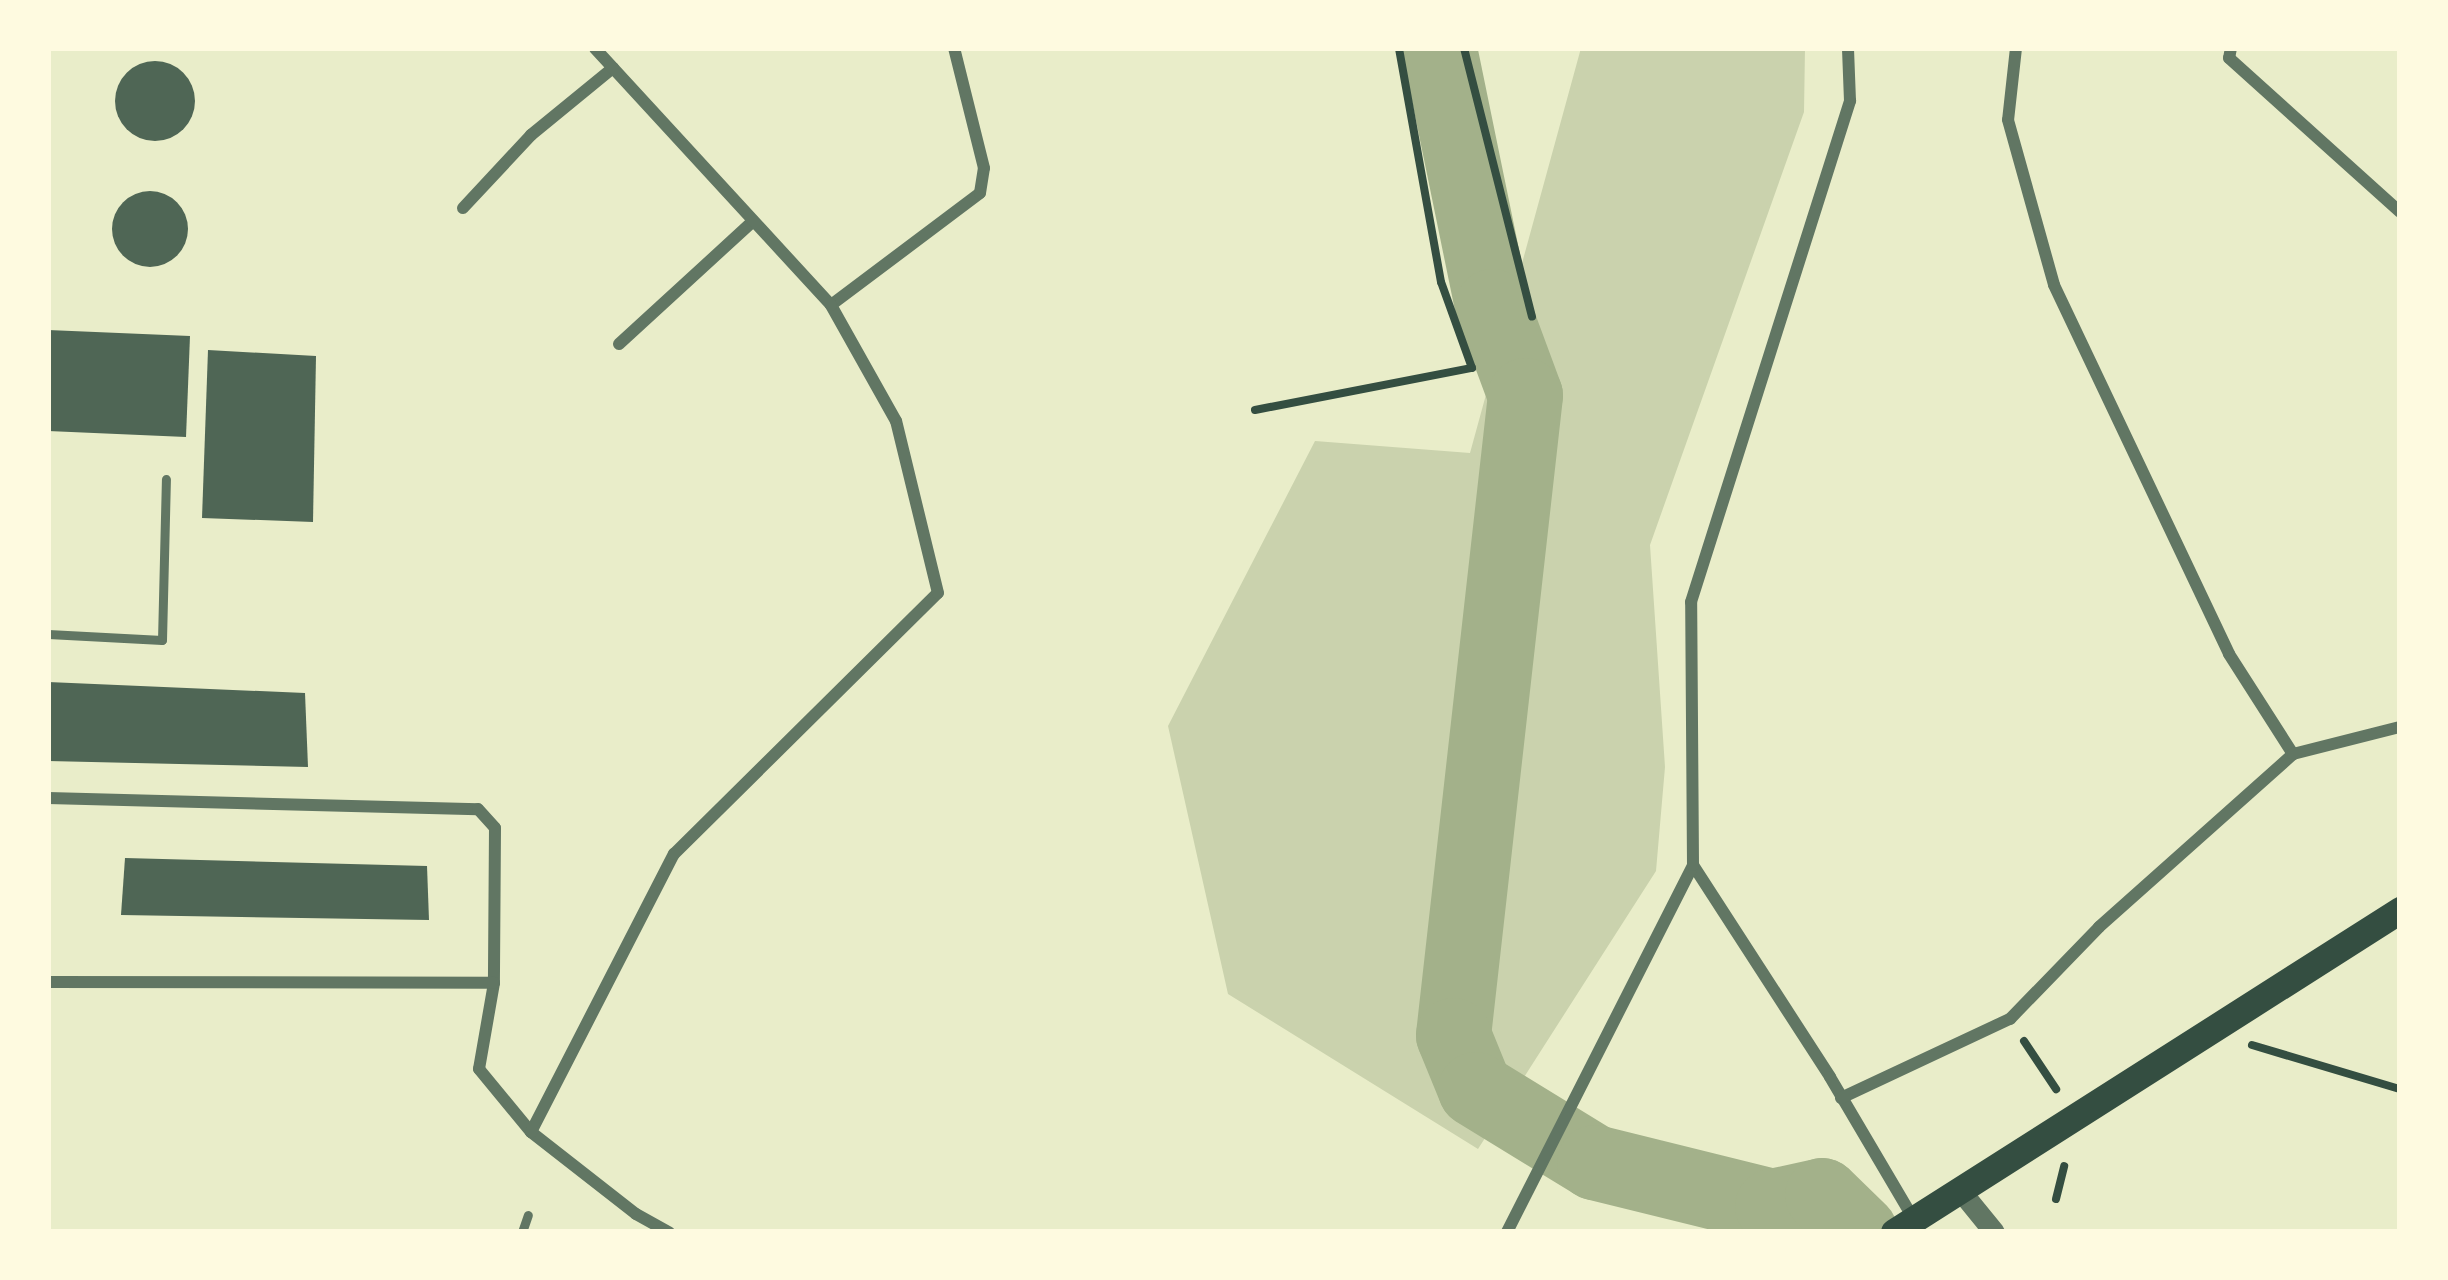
<!DOCTYPE html>
<style>
body{margin:0}
#map{position:relative;width:2448px;height:1280px;overflow:hidden;background:#e9edc9;font-family:"IBM Plex Serif",serif}
div>[style]{position:absolute}
[style*='--x']{left:calc(var(--x)*1px);top:calc(var(--y)*1px);width:calc(var(--w)*1px);rotate:calc(var(--a)*1deg)}
.green>*{inset:0;background:#cad2ad}
.river>*{height:75px;margin:-37.5px;padding:0 37.5px;transform-origin:37.5px;border-radius:37.5px;background:#a3b18a}
.building>*{inset:0;background:#4f6655}
.round{border-radius:50%}
.path>*{height:8px;margin:-4px;padding:0 4px;transform-origin:4px;border-radius:4px;background:#344e41}
.service>*{height:9px;margin:-4.5px;padding:0 4.5px;transform-origin:4.5px;border-radius:4.5px;background:#617663}
.minor>*{height:12px;margin:-6px;padding:0 6px;transform-origin:6px;border-radius:6px;background:#617663}
.tertiary>*{height:21px;margin:-10.5px;padding:0 10.5px;transform-origin:10.5px;border-radius:10.5px;background:#617663}
.primary>*{height:27px;margin:-13.5px;padding:0 13.5px;transform-origin:13.5px;border-radius:13.5px;background:#344e41}
span{translate:-50% -50%;white-space:nowrap;text-align:center;line-height:1.15;-webkit-text-stroke:12px #fefae0;paint-order:stroke}
.frame{position:absolute;inset:0;border:51px solid #fefae0;pointer-events:none}
</style>
<div id="map">
<div class="green">
<div style="clip-path:polygon(1581px 48px,1805px 48px,1804px 112px,1650px 545px,1665px 767px,1656px 871px,1478px 1149px,1228px 994px,1168px 726px,1315px 441px,1470px 453px)"></div>
</div>
<div class="river">
<div style="--x:1439;--y:48;--w:263;--a:78.4"></div>
<div style="--x:1492;--y:306;--w:95;--a:69.7"></div>
<div style="--x:1525;--y:395;--w:644;--a:96.42"></div>
<div style="--x:1453;--y:1035;--w:58;--a:67.8"></div>
<div style="--x:1475;--y:1089;--w:140;--a:31.5"></div>
<div style="--x:1594;--y:1162;--w:183;--a:13.9"></div>
<div style="--x:1772;--y:1206;--w:51;--a:-12.4"></div>
<div style="--x:1822;--y:1195;--w:53;--a:44.2"></div>
</div>
<div class="building">
<div class="round" style="left:115px;top:61px;width:80px;height:80px"></div>
<div class="round" style="left:112px;top:191px;width:76px;height:76px"></div>
<div style="clip-path:polygon(48px 330px,190px 336px,186px 437px,48px 431px)"></div>
<div style="clip-path:polygon(208px 350px,316px 356px,313px 522px,202px 518px)"></div>
<div style="clip-path:polygon(48px 682px,305px 693px,308px 767px,48px 761px)"></div>
<div style="clip-path:polygon(125px 858px,427px 866px,429px 920px,121px 915px)"></div>
</div>
<div class="path">
<div style="--x:1464;--y:48;--w:277;--a:75.8"></div>
<div style="--x:1255;--y:410;--w:221;--a:-11"></div>
<div style="--x:1472;--y:368;--w:91;--a:-109.8"></div>
<div style="--x:1441;--y:282;--w:238;--a:-100.2"></div>
<div style="--x:2024;--y:1041;--w:58;--a:56.3"></div>
<div style="--x:2252;--y:1045;--w:154;--a:16.6"></div>
<div style="--x:2056;--y:1199;--w:34;--a:-76"></div>
</div>
<div class="service">
<div style="--x:48;--y:634;--w:114;--a:3"></div>
<div style="--x:162;--y:640;--w:161;--a:-88.6"></div>
<div style="--x:522;--y:1232;--w:18;--a:-71"></div>
</div>
<div class="minor">
<div style="--x:2016;--y:48;--w:72;--a:96.3"></div>
<div style="--x:2008;--y:120;--w:171;--a:74.4"></div>
<div style="--x:2054;--y:285;--w:408;--a:64.6"></div>
<div style="--x:2229;--y:654;--w:119;--a:57.4"></div>
<div style="--x:2231;--y:48;--w:10;--a:101"></div>
<div style="--x:2229;--y:58;--w:230;--a:42"></div>
<div style="--x:463;--y:208;--w:100;--a:-47"></div>
<div style="--x:531;--y:135;--w:106;--a:-39.3"></div>
<div style="--x:831;--y:305;--w:186;--a:-36.9"></div>
<div style="--x:980;--y:193;--w:25;--a:-81"></div>
<div style="--x:984;--y:168;--w:124;--a:-104"></div>
<div style="--x:619;--y:344;--w:182;--a:-42.5"></div>
<div style="--x:48;--y:798;--w:430;--a:1.5"></div>
<div style="--x:478;--y:809;--w:25;--a:48"></div>
<div style="--x:495;--y:828;--w:155;--a:90.4"></div>
<div style="--x:494;--y:983;--w:87;--a:99.9"></div>
<div style="--x:479;--y:1069;--w:82;--a:50.5"></div>
<div style="--x:531;--y:1132;--w:133;--a:38"></div>
<div style="--x:636;--y:1214;--w:38;--a:29"></div>
<div style="--x:1693;--y:865;--w:252;--a:57.1"></div>
<div style="--x:1830;--y:1077;--w:164;--a:59.5"></div>
<div style="--x:48;--y:982;--w:446;--a:0.1"></div>
<div style="--x:1841;--y:1098;--w:187;--a:-25.1"></div>
<div style="--x:2010;--y:1019;--w:128;--a:-45.9"></div>
<div style="--x:2099;--y:927;--w:260;--a:-41.7"></div>
<div style="--x:2293;--y:754;--w:110;--a:-14.2"></div>
<div style="--x:531;--y:1132;--w:313;--a:-62.8"></div>
<div style="--x:674;--y:854;--w:371;--a:-44.7"></div>
<div style="--x:938;--y:593;--w:177;--a:-103.7"></div>
<div style="--x:896;--y:421;--w:133;--a:-119.3"></div>
<div style="--x:831;--y:305;--w:349;--a:-132.6"></div>
<div style="--x:1507;--y:1232;--w:411;--a:-63.1"></div>
<div style="--x:1693;--y:865;--w:263;--a:-90.4"></div>
<div style="--x:1691;--y:602;--w:526;--a:-72.39"></div>
<div style="--x:1850;--y:101;--w:53;--a:-92.2"></div>
</div>
<div class="tertiary">
<div style="--x:1959;--y:1189;--w:55;--a:50.9"></div>
</div>
<div class="primary">
<div style="--x:1894;--y:1232;--w:600;--a:-32.47"></div>
</div>
<div class="frame"></div>
</div>
